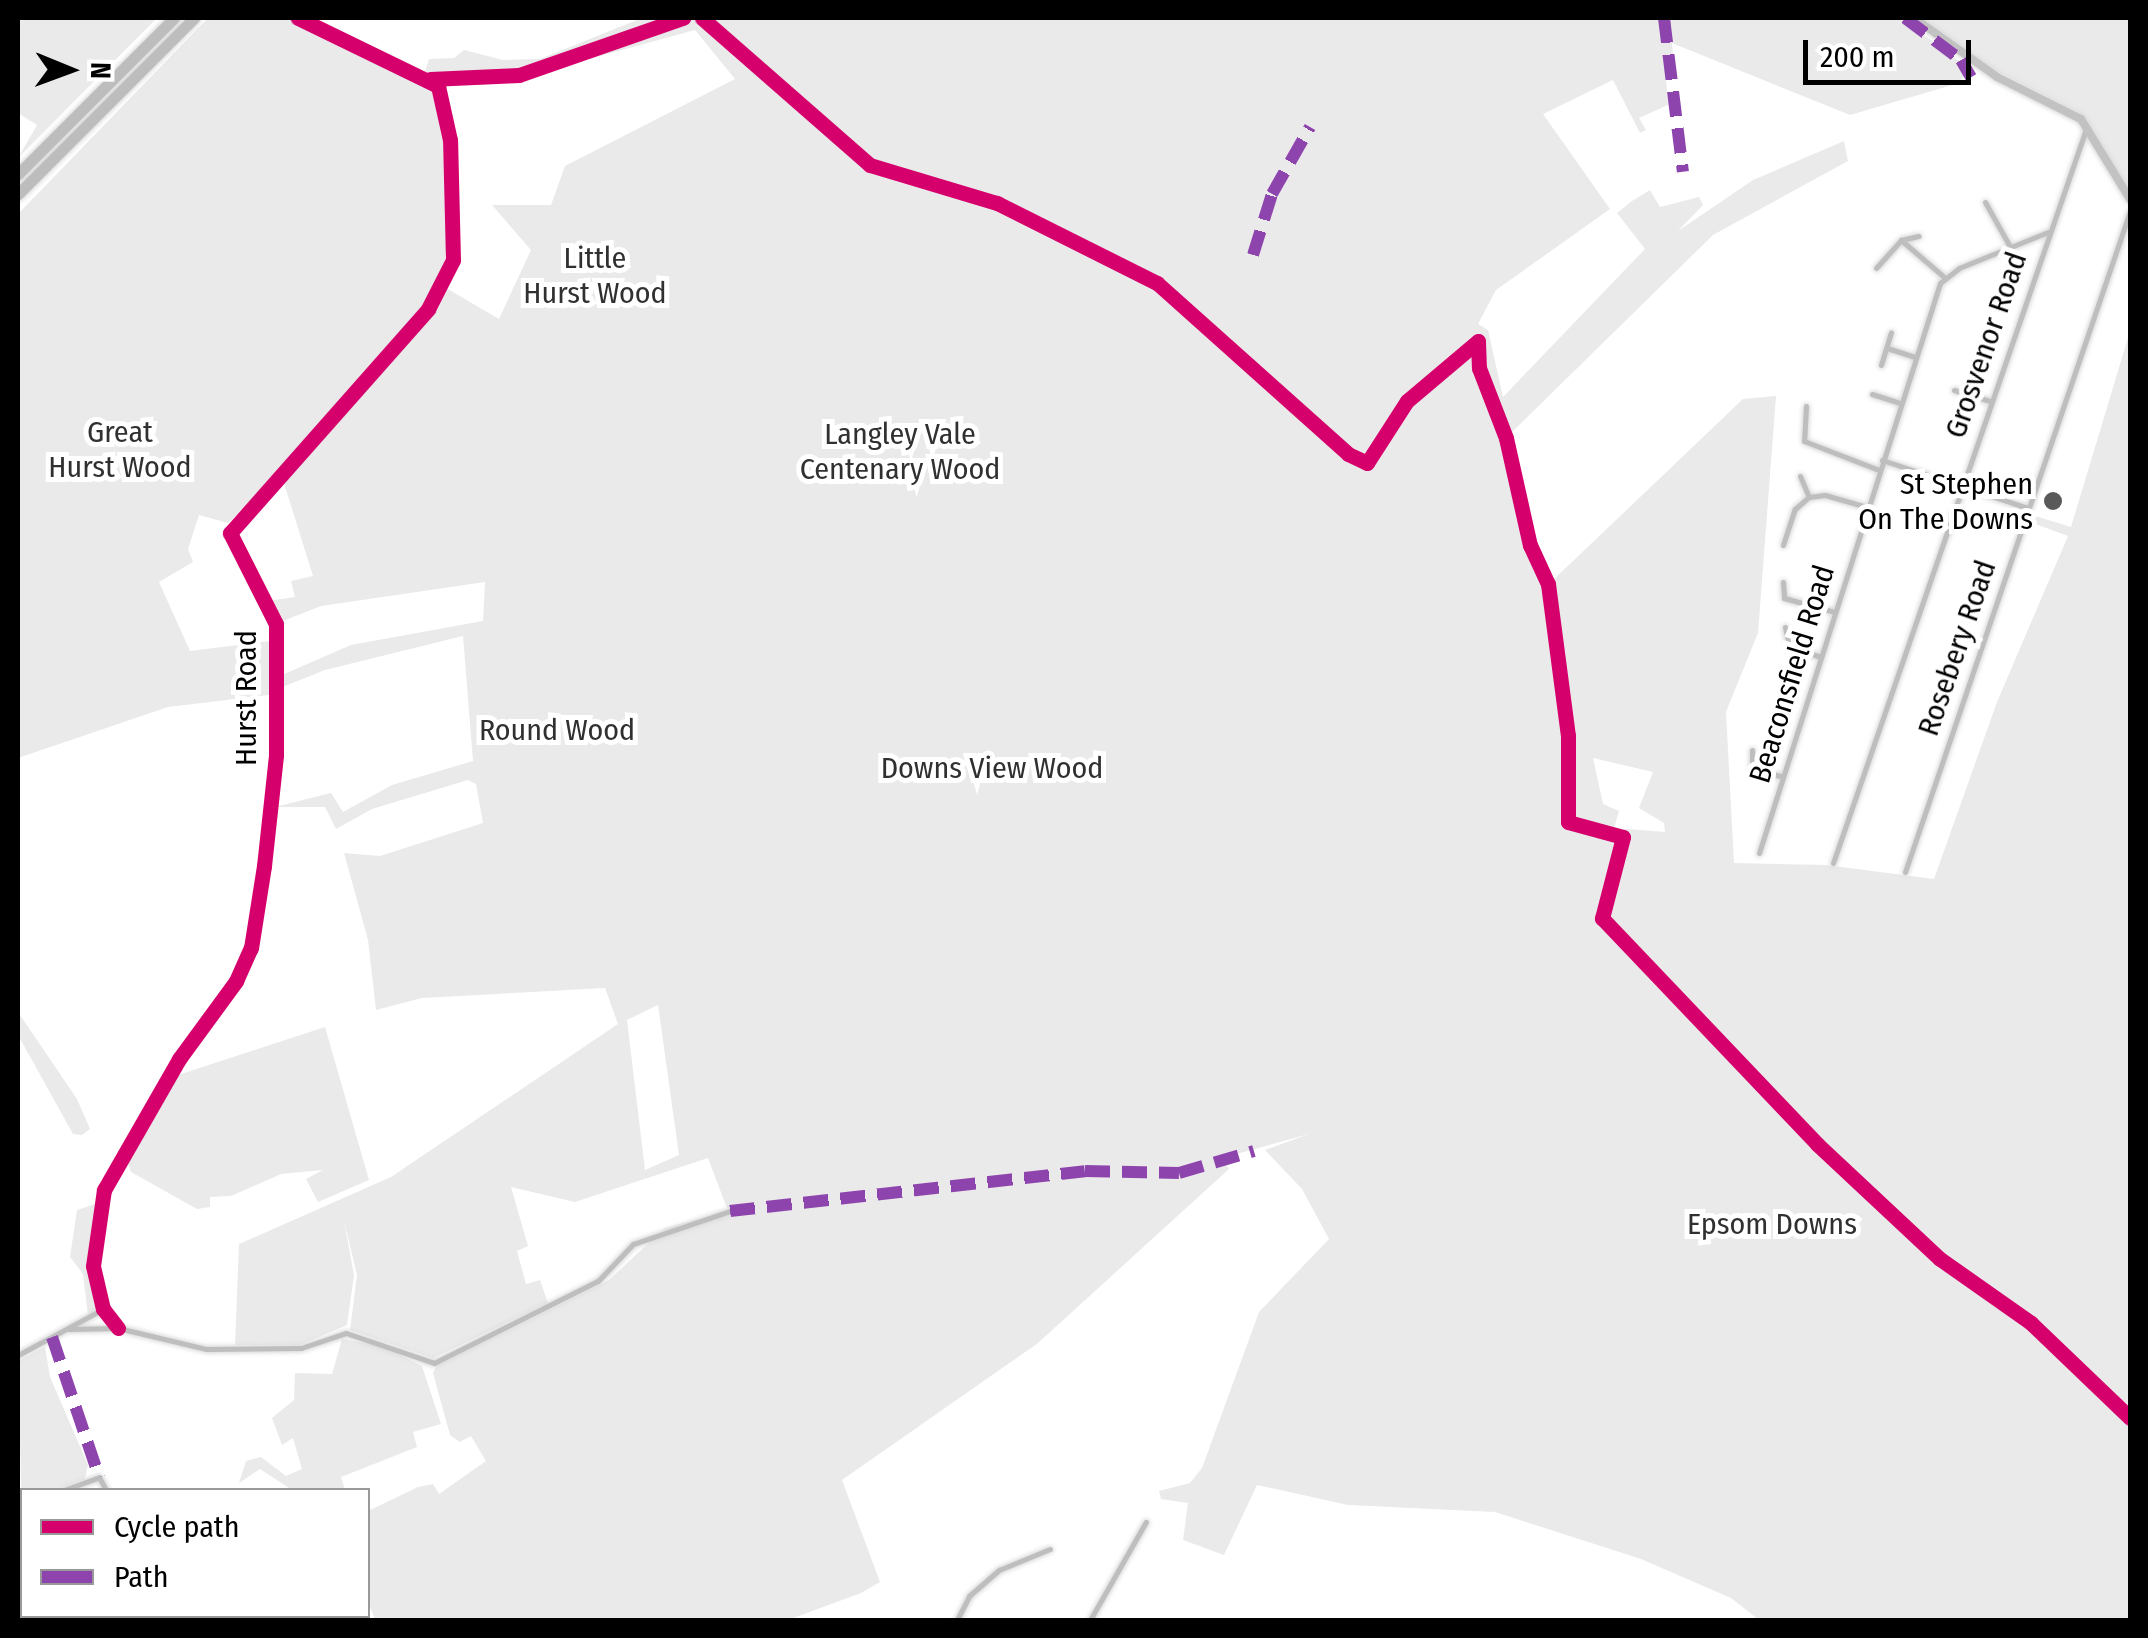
<!DOCTYPE html>
<style>
body{margin:0}
#map{position:relative;width:2148px;height:1638px;overflow:hidden;background:#fff;font-family:"Fira Sans Condensed",sans-serif}
div>[style]{position:absolute}
[style*='--x']{left:calc(var(--x)*1px);top:calc(var(--y)*1px);width:calc(var(--w)*1px);rotate:calc(var(--a)*1deg)}
.green>*{inset:0;background:#eaeaea}
.roads{filter:drop-shadow(0 0 2px #dbdbdb) drop-shadow(0 0 2px #dbdbdb)}
.street>*{height:5px;margin:-2.5px;padding:0 2.5px;transform-origin:2.5px;border-radius:2.5px;background:#bebebe}
.secondary>*{height:8px;margin:-4px;padding:0 4px;transform-origin:4px;border-radius:4px;background:#c2c2c2}
.highway>*{height:11px;margin:-5.5px;padding:0 5.5px;transform-origin:5.5px;border-radius:5.5px;background:#bdbdbd}
.quiet>*{height:12px;margin-top:-6px;transform-origin:0;background:repeating-linear-gradient(90deg,#8e44ad 0 25px,transparent 0 37px)}
.cycleway>*{height:15px;margin:-7.5px;padding:0 7.5px;transform-origin:7.5px;border-radius:7.5px;background:#d6006c}
.dots>*{width:28px;height:28px;translate:-50% -50%;box-sizing:border-box;border:5px solid #fff;border-radius:50%}
span{translate:-50% -50%;white-space:nowrap;text-align:center;line-height:1.15;-webkit-text-stroke:10px #fff;paint-order:stroke}
.park-label{font-size:30px;color:#303030}
.street-label{font-size:30px;color:#000}
.poi-label{font-size:30px;color:#000}
.right{translate:-100% -50%;text-align:right}
.frame{position:absolute;inset:0;border:20px solid #000;pointer-events:none}
.legend{position:absolute;left:20px;top:1488px;width:350px;height:130px;box-sizing:border-box;background:#fff;border:2px solid #999;margin:0;padding:12px 18px;list-style:none;font-size:30px;color:#000}
.legend li{display:flex;align-items:center;gap:20px;height:50px}
.legend b{width:50px;border:2px solid #999}
.north{position:absolute;left:20px;top:20px;width:100px;height:100px;-webkit-text-stroke:8px #fff;paint-order:stroke;rotate:91deg;font-size:28px;font-weight:700;line-height:40px;text-align:center;color:#000}
.north::after{content:'';display:block;margin:auto;width:35px;height:45px;background:#000;clip-path:polygon(50% 0,100% 100%,50% 72%,0 100%)}
.scale{position:absolute;left:1803px;top:40px;width:168px;height:45px;box-sizing:border-box;border:5px solid #000;border-top:0;padding-left:12px;font-size:30px;line-height:35px;white-space:nowrap;color:#000;-webkit-text-stroke:8px #fff;paint-order:stroke}
</style>
<div id="map">
<div class="green">
<div style="clip-path:polygon(18px 18px,157px 18px,18px 158px,37px 125px,18px 113px)"></div>
<div style="clip-path:polygon(evenodd,208px 18px,290px 18px,431px 83px,444px 111px,451px 217px,441px 285px,499px 319px,531px 250px,492px 205px,551px 205px,565px 166px,735px 79px,695px 30px,509px 81px,691px 18px,1901px 18px,1959px 61px,1966px 73px,1959px 83px,1850px 115px,1672px 43px,1675px 76px,1666px 79px,1668px 105px,1639px 118px,1646px 130px,1640px 133px,1613px 80px,1543px 114px,1610px 209px,1496px 290px,1478px 324px,1488px 330px,1503px 397px,1645px 249px,1617px 213px,1632px 201px,1650px 190px,1660px 207px,1699px 197px,1703px 205px,1678px 231px,1753px 180px,1844px 141px,1848px 161px,1713px 235px,1507px 437px,1537px 556px,1551px 582px,1743px 399px,1776px 396px,1758px 633px,1726px 712px,1734px 863px,1826px 865px,1934px 879px,1997px 702px,2068px 536px,2027px 521px,2029px 514px,2071px 527px,2130px 331px,2130px 1620px,1759px 1620px,1731px 1598px,1641px 1559px,1495px 1512px,1348px 1505px,1257px 1485px,1224px 1555px,1183px 1540px,1188px 1503px,1161px 1499px,1159px 1491px,1190px 1483px,1202px 1468px,1259px 1312px,1329px 1239px,1302px 1189px,1265px 1150px,1309px 1134px,1222px 1158px,1229px 1169px,1038px 1343px,842px 1480px,880px 1582px,861px 1593px,788px 1620px,375px 1620px,368px 1601px,368px 1511px,418px 1487px,433px 1484px,439px 1494px,486px 1461px,471px 1436px,460px 1442px,450px 1435px,433px 1373px,437px 1365px,609px 1280px,665px 1228px,728px 1211px,708px 1158px,575px 1202px,511px 1187px,528px 1246px,517px 1251px,526px 1284px,540px 1280px,548px 1303px,433px 1358px,350px 1330px,357px 1275px,344px 1221px,354px 1275px,347px 1325px,300px 1345px,235px 1345px,239px 1244px,391px 1177px,618px 1024px,605px 988px,422px 998px,376px 1010px,368px 940px,344px 853px,380px 856px,483px 823px,476px 784px,468px 780px,372px 809px,336px 829px,325px 807px,275px 807px,331px 793px,343px 812px,392px 785px,473px 761px,463px 636px,325px 670px,275px 690px,275px 678px,351px 645px,483px 621px,485px 582px,321px 606px,278px 623px,268px 601px,295px 597px,291px 581px,313px 576px,283px 480px,262px 489px,228px 523px,199px 515px,188px 549px,193px 562px,159px 582px,190px 651px,269px 641px,269px 695px,168px 707px,18px 758px,18px 214px,208px 18px,1593px 758px,1653px 772px,1639px 808px,1664px 823px,1665px 832px,1614px 828px,1619px 811px,1603px 804px,1593px 758px,208px 18px,658px 1005px,679px 1155px,645px 1170px,627px 1020px,658px 1005px)"></div>
<div style="clip-path:polygon(642px 18px,671px 18px,515px 71px,425px 72px,429px 59px,454px 58px,464px 50px,503px 60px,540px 59px)"></div>
<div style="clip-path:polygon(1919px 18px,2130px 18px,2130px 192px,2083px 115px,1981px 63px)"></div>
<div style="clip-path:polygon(18px 1012px,77px 1099px,90px 1129px,82px 1135px,73px 1134px,18px 1035px)"></div>
<div style="clip-path:polygon(325px 1027px,369px 1180px,318px 1202px,306px 1179px,323px 1170px,281px 1174px,231px 1196px,210px 1197px,210px 1207px,197px 1209px,131px 1172px,127px 1161px,172px 1077px)"></div>
<div style="clip-path:polygon(95px 1204px,90px 1258px,101px 1308px,88px 1316px,83px 1274px,70px 1257px,77px 1210px)"></div>
<div style="clip-path:polygon(342px 1339px,382px 1346px,422px 1366px,441px 1424px,413px 1432px,417px 1447px,341px 1477px,345px 1490px,292px 1490px,260px 1469px,239px 1483px,246px 1461px,261px 1457px,286px 1476px,302px 1469px,293px 1438px,282px 1445px,272px 1418px,294px 1400px,295px 1373px,332px 1374px)"></div>
<div style="clip-path:polygon(45px 1347px,50px 1377px,88px 1465px,85px 1479px,56px 1490px,22px 1490px,22px 1516px,18px 1361px)"></div>
</div>
<div class="roads">
<div class="street">
<div style="--x:433;--y:79;--w:86;--a:-2.7"></div>
<div style="--x:519;--y:75;--w:174;--a:-19.2"></div>
<div style="--x:1985;--y:202;--w:49;--a:60.8"></div>
<div style="--x:1901;--y:240;--w:18;--a:-13"></div>
<div style="--x:1876;--y:268;--w:38;--a:-48"></div>
<div style="--x:1901;--y:240;--w:57;--a:40.7"></div>
<div style="--x:1887;--y:348;--w:29;--a:18"></div>
<div style="--x:1881;--y:365;--w:34;--a:-73"></div>
<div style="--x:1954;--y:390;--w:37;--a:17"></div>
<div style="--x:1872;--y:394;--w:29;--a:18"></div>
<div style="--x:1806;--y:406;--w:35;--a:93"></div>
<div style="--x:1804;--y:441;--w:80;--a:21.1"></div>
<div style="--x:1882;--y:460;--w:154;--a:18.2"></div>
<div style="--x:1800;--y:476;--w:23;--a:67"></div>
<div style="--x:1783;--y:545;--w:38;--a:-72"></div>
<div style="--x:1795;--y:509;--w:18;--a:-41"></div>
<div style="--x:1809;--y:497;--w:16;--a:-7"></div>
<div style="--x:1825;--y:495;--w:44;--a:15.9"></div>
<div style="--x:1783;--y:582;--w:16;--a:86"></div>
<div style="--x:1784;--y:598;--w:53;--a:15.4"></div>
<div style="--x:1785;--y:627;--w:19;--a:78"></div>
<div style="--x:1789;--y:646;--w:34;--a:19"></div>
<div style="--x:1752;--y:750;--w:19;--a:90"></div>
<div style="--x:1752;--y:769;--w:32;--a:14"></div>
<div style="--x:1759;--y:853;--w:598;--a:-72.38"></div>
<div style="--x:1940;--y:283;--w:24;--a:-38"></div>
<div style="--x:1959;--y:268;--w:96;--a:-22"></div>
<div style="--x:1833;--y:863;--w:776;--a:-70.98"></div>
<div style="--x:1905;--y:872;--w:698;--a:-71.2"></div>
<div style="--x:118;--y:1328;--w:24;--a:-128"></div>
<div style="--x:103;--y:1309;--w:44;--a:-103.1"></div>
<div style="--x:93;--y:1266;--w:77;--a:-81.8"></div>
<div style="--x:104;--y:1190;--w:151;--a:-60.2"></div>
<div style="--x:179;--y:1059;--w:97;--a:-53.8"></div>
<div style="--x:236;--y:981;--w:36;--a:-66"></div>
<div style="--x:251;--y:948;--w:83;--a:-81"></div>
<div style="--x:264;--y:866;--w:112;--a:-83.8"></div>
<div style="--x:276;--y:755;--w:131;--a:-90"></div>
<div style="--x:276;--y:624;--w:102;--a:-116.8"></div>
<div style="--x:230;--y:533;--w:299;--a:-48.5"></div>
<div style="--x:428;--y:309;--w:55;--a:-63"></div>
<div style="--x:453;--y:260;--w:120;--a:-91.4"></div>
<div style="--x:450;--y:140;--w:55;--a:-102.5"></div>
<div style="--x:438;--y:86;--w:156;--a:-154.1"></div>
<div style="--x:69;--y:1329;--w:49;--a:-1.2"></div>
<div style="--x:118;--y:1328;--w:90;--a:13.4"></div>
<div style="--x:206;--y:1349;--w:95;--a:-0.6"></div>
<div style="--x:301;--y:1348;--w:47;--a:-18.4"></div>
<div style="--x:346;--y:1333;--w:93;--a:18.8"></div>
<div style="--x:434;--y:1363;--w:183;--a:-26.6"></div>
<div style="--x:598;--y:1281;--w:51;--a:-46.6"></div>
<div style="--x:633;--y:1244;--w:102;--a:-18.8"></div>
<div style="--x:18;--y:1355;--w:97;--a:-28.4"></div>
<div style="--x:64;--y:1490;--w:37;--a:-20"></div>
<div style="--x:99;--y:1477;--w:15;--a:62"></div>
<div style="--x:18;--y:1532;--w:6;--a:-51"></div>
<div style="--x:202;--y:1616;--w:4;--a:63"></div>
<div style="--x:957;--y:1620;--w:27;--a:-63"></div>
<div style="--x:969;--y:1596;--w:40;--a:-41"></div>
<div style="--x:999;--y:1570;--w:55;--a:-22.4"></div>
<div style="--x:1090;--y:1620;--w:113;--a:-60.3"></div>
</div>
<div class="secondary">
<div style="--x:1914;--y:18;--w:102;--a:35.4"></div>
<div style="--x:1997;--y:77;--w:94;--a:26.6"></div>
<div style="--x:2081;--y:119;--w:94;--a:58.5"></div>
</div>
<div class="highway">
<div style="--x:18;--y:174;--w:221;--a:-45"></div>
<div style="--x:18;--y:194;--w:249;--a:-45"></div>
</div>
</div>
<div class="quiet">
<div style="--x:1664;--y:18;--w:155;--a:83"></div>
<div style="--x:1905;--y:18;--w:70;--a:36.9"></div>
<div style="--x:1961;--y:60;--w:20;--a:60"></div>
<div style="--x:1253;--y:255;--w:64;--a:-72.7"></div>
<div style="--x:1272;--y:194;--w:77;--a:-60.4"></div>
<div style="--x:730;--y:1211;--w:357;--a:-6.4"></div>
<div style="--x:1085;--y:1171;--w:94;--a:1.2"></div>
<div style="--x:1179;--y:1173;--w:78;--a:-16.3"></div>
<div style="--x:52;--y:1337;--w:148;--a:71.4"></div>
</div>
<div class="cycleway">
<div style="--x:702;--y:18;--w:223;--a:41.2"></div>
<div style="--x:870;--y:165;--w:133;--a:16.7"></div>
<div style="--x:997;--y:203;--w:179;--a:26.6"></div>
<div style="--x:1157;--y:283;--w:256;--a:41.8"></div>
<div style="--x:1348;--y:454;--w:21;--a:25"></div>
<div style="--x:1367;--y:463;--w:74;--a:-57.2"></div>
<div style="--x:1407;--y:401;--w:93;--a:-40.2"></div>
<div style="--x:430;--y:79;--w:89;--a:-2.6"></div>
<div style="--x:519;--y:75;--w:174;--a:-19.2"></div>
<div style="--x:1478;--y:341;--w:27;--a:88"></div>
<div style="--x:1479;--y:368;--w:75;--a:68.9"></div>
<div style="--x:1506;--y:438;--w:110;--a:77.4"></div>
<div style="--x:1530;--y:545;--w:43;--a:65.2"></div>
<div style="--x:1548;--y:584;--w:153;--a:82.5"></div>
<div style="--x:1568;--y:736;--w:86;--a:90"></div>
<div style="--x:1568;--y:822;--w:57;--a:15.3"></div>
<div style="--x:1623;--y:837;--w:84;--a:104.5"></div>
<div style="--x:1602;--y:918;--w:312;--a:46.4"></div>
<div style="--x:1817;--y:1144;--w:168;--a:43.1"></div>
<div style="--x:1940;--y:1259;--w:111;--a:35.1"></div>
<div style="--x:2031;--y:1323;--w:137;--a:43.8"></div>
<div style="--x:118;--y:1328;--w:24;--a:-128"></div>
<div style="--x:103;--y:1309;--w:44;--a:-103.1"></div>
<div style="--x:93;--y:1266;--w:77;--a:-81.8"></div>
<div style="--x:104;--y:1190;--w:151;--a:-60.2"></div>
<div style="--x:179;--y:1059;--w:97;--a:-53.8"></div>
<div style="--x:236;--y:981;--w:36;--a:-66"></div>
<div style="--x:251;--y:948;--w:83;--a:-81"></div>
<div style="--x:264;--y:866;--w:112;--a:-83.8"></div>
<div style="--x:276;--y:755;--w:131;--a:-90"></div>
<div style="--x:276;--y:624;--w:102;--a:-116.8"></div>
<div style="--x:230;--y:533;--w:299;--a:-48.5"></div>
<div style="--x:428;--y:309;--w:55;--a:-63"></div>
<div style="--x:453;--y:260;--w:120;--a:-91.4"></div>
<div style="--x:450;--y:140;--w:55;--a:-102.5"></div>
<div style="--x:438;--y:86;--w:156;--a:-154.1"></div>
</div>
<div class="dots">
<div style="left:2053px;top:501px;background:#595959"></div>
</div>
<div class="park-label">
<span style="left:595px;top:275px">Little<br>Hurst Wood</span>
<span style="left:120px;top:449px">Great<br>Hurst Wood</span>
<span style="left:900px;top:451px">Langley Vale<br>Centenary Wood</span>
<span style="left:557px;top:730px">Round Wood</span>
<span style="left:992px;top:768px">Downs View Wood</span>
<span style="left:1772px;top:1224px">Epsom Downs</span>
</div>
<div class="street-label">
<span style="left:1986px;top:345px;rotate:-71deg">Grosvenor Road</span>
<span style="left:1957px;top:648px;rotate:-71deg">Rosebery Road</span>
<span style="left:1792px;top:674px;rotate:-73deg">Beaconsfield Road</span>
<span style="left:246px;top:698px;rotate:-90deg">Hurst Road</span>
</div>
<div class="poi-label">
<span class="right" style="left:2033px;top:501px">St Stephen<br>On The Downs</span>
</div>
<div class="frame"></div>
<ul class="legend">
<li><b style="height:12px;background:#d6006c"></b>Cycle path</li>
<li><b style="height:12px;background:#8e44ad"></b>Path</li>
</ul>
<div class="north">N</div>
<div class="scale">200 m</div>
</div>
